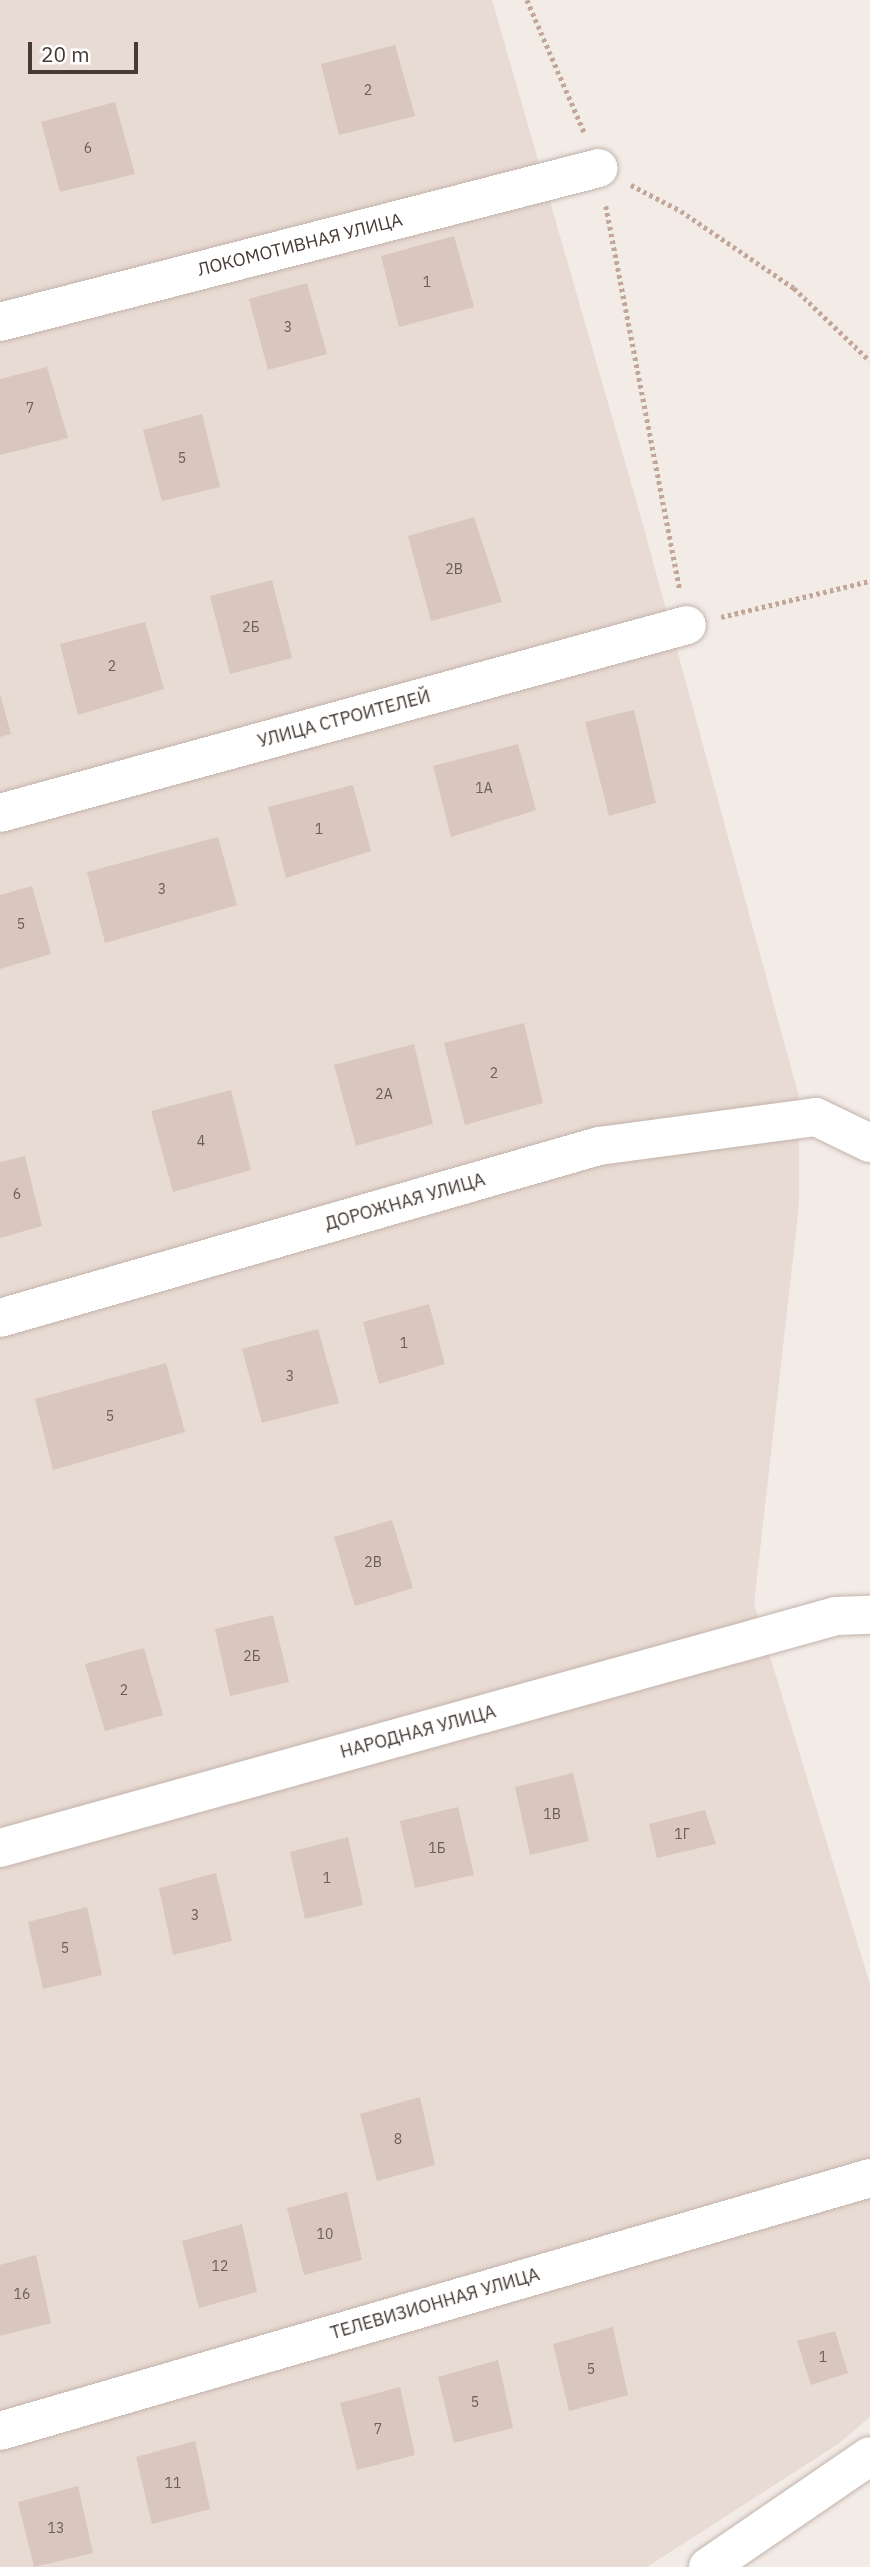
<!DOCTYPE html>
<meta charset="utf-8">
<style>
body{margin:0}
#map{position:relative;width:870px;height:2567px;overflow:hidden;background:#f3ebe6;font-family:"IBM Plex Sans",sans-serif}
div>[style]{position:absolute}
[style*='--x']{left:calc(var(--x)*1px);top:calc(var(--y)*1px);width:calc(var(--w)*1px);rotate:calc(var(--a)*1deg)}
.residential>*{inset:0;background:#e8dbd3}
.building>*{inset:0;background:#d9c6be}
.path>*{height:4.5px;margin-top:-2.25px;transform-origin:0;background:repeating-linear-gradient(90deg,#c2a799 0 3.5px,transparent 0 7px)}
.roads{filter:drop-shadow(0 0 2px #c2b3ab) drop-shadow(0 0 2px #c2b3ab)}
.minor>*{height:38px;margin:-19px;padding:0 19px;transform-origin:19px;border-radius:19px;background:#fff}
span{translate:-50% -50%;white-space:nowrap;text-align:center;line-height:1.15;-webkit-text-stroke:5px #fff;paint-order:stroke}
.number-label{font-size:14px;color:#6b5d57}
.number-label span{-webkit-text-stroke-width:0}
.street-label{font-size:18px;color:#463a35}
.scale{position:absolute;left:28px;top:42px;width:110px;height:32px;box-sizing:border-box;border:4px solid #463a35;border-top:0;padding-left:9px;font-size:21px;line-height:24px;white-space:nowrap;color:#463a35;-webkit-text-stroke:5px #fff;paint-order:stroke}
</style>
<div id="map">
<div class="residential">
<div style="clip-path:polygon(0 0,492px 0,640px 514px,799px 1097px,799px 1204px,754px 1604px,870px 1984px,870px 2417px,838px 2444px,647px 2567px,0 2567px)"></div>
</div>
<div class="building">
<div style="clip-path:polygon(395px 45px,415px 116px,339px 135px,321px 64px)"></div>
<div style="clip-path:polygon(115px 102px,135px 174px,60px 192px,41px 122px)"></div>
<div style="clip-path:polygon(454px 236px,474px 307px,399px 327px,381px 256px)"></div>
<div style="clip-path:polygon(307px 283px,327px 354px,268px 370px,249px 299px)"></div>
<div style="clip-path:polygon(47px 367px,68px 438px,0 455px,0 379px)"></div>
<div style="clip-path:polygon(202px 414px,220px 487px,162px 501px,143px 430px)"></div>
<div style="clip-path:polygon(474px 517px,502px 602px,431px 621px,408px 536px)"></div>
<div style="clip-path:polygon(272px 580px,292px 658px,230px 674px,210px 596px)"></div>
<div style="clip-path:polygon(145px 622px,164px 689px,78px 715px,60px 644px)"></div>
<div style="clip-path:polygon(0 694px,11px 734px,0 737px)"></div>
<div style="clip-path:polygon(634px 710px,656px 803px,609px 816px,585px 722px)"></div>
<div style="clip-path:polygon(518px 744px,536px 810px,451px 837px,433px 766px)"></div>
<div style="clip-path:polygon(353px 785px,371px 851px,286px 878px,268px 807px)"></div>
<div style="clip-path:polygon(218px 837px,237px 905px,105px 943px,87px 872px)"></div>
<div style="clip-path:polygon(32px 886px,51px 954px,0 969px,0 895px)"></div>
<div style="clip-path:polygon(524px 1023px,543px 1103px,465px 1125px,444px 1043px)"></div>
<div style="clip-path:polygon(414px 1044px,433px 1124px,356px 1146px,334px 1065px)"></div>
<div style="clip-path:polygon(231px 1090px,251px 1170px,173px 1192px,151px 1111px)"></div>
<div style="clip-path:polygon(25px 1156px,42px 1226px,0 1238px,0 1162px)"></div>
<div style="clip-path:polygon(429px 1304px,445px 1364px,379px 1384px,363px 1322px)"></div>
<div style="clip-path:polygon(318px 1329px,339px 1403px,262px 1423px,242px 1349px)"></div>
<div style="clip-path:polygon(166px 1363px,185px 1432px,53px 1470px,35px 1399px)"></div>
<div style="clip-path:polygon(392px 1520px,413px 1588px,355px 1606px,334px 1537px)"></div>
<div style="clip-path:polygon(273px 1615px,289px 1682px,230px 1696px,215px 1629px)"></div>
<div style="clip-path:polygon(144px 1648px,163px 1715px,105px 1731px,85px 1664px)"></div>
<div style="clip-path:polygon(573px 1773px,589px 1841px,530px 1855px,515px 1787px)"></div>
<div style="clip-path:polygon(458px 1807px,474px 1875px,415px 1888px,400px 1821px)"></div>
<div style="clip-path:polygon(705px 1810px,716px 1844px,657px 1858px,649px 1824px)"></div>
<div style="clip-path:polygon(348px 1837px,363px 1905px,305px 1919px,290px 1852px)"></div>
<div style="clip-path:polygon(216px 1873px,232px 1941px,173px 1955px,159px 1888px)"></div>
<div style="clip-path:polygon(87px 1907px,102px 1975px,43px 1989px,28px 1922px)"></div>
<div style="clip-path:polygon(420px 2097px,435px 2165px,377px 2181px,360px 2114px)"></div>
<div style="clip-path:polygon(347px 2192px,362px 2260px,304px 2275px,287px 2208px)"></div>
<div style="clip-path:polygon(242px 2224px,257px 2292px,199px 2308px,182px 2241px)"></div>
<div style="clip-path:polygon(36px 2255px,51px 2323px,0 2336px,0 2265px)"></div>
<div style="clip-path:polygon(613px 2327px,628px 2395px,569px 2411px,553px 2344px)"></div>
<div style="clip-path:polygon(835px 2331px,848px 2373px,811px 2385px,797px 2341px)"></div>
<div style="clip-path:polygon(498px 2360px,513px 2428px,454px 2443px,438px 2377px)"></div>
<div style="clip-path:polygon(400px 2387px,415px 2455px,357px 2470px,340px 2403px)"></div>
<div style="clip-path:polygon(195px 2441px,210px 2509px,152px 2524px,136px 2457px)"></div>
<div style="clip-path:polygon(78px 2486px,93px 2553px,34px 2567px,18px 2502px)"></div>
</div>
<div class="path">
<div style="--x:527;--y:0;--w:146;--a:66.6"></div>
<div style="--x:631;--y:185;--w:56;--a:27.5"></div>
<div style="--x:681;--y:211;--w:137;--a:34.3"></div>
<div style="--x:794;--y:288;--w:105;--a:43.8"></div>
<div style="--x:606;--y:206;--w:390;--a:79.1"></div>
<div style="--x:721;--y:617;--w:153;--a:-13.6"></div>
</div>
<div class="roads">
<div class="minor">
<div style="--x:0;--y:322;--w:618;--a:-14.42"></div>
<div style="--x:0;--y:813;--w:712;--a:-15.3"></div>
<div style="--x:0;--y:1318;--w:623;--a:-16.02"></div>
<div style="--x:599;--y:1146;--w:219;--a:-7.6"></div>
<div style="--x:816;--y:1117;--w:60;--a:25.7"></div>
<div style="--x:0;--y:1848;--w:868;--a:-15.51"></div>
<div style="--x:836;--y:1616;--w:34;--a:-2"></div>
<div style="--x:0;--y:2431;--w:906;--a:-16.21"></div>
<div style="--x:708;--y:2567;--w:196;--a:-34.4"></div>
</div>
</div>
<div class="number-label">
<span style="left:368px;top:90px">2</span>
<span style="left:88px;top:148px">6</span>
<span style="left:427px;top:282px">1</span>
<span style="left:288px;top:327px">3</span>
<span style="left:30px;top:408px">7</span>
<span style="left:182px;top:458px">5</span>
<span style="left:454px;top:569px">2В</span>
<span style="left:251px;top:627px">2Б</span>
<span style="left:112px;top:666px">2</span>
<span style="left:484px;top:788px">1А</span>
<span style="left:319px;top:829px">1</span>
<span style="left:162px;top:889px">3</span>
<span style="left:21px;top:924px">5</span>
<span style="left:494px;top:1073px">2</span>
<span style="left:384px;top:1094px">2А</span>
<span style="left:201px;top:1141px">4</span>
<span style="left:17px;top:1194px">6</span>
<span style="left:404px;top:1343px">1</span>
<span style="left:290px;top:1376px">3</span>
<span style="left:110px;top:1416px">5</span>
<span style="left:373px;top:1562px">2В</span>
<span style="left:252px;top:1656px">2Б</span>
<span style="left:124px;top:1690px">2</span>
<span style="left:552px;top:1814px">1В</span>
<span style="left:682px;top:1834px">1Г</span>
<span style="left:437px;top:1848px">1Б</span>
<span style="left:327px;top:1878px">1</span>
<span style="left:195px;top:1915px">3</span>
<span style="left:65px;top:1948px">5</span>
<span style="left:398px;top:2139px">8</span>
<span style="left:325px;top:2234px">10</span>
<span style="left:220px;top:2266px">12</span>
<span style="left:22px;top:2294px">16</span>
<span style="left:823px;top:2357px">1</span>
<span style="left:591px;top:2369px">5</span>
<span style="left:475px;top:2402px">5</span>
<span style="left:378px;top:2429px">7</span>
<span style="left:173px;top:2483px">11</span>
<span style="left:56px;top:2528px">13</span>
</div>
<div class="street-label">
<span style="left:300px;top:245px;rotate:-14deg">ЛОКОМОТИВНАЯ УЛИЦА</span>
<span style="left:344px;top:719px;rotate:-15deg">УЛИЦА СТРОИТЕЛЕЙ</span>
<span style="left:405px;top:1202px;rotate:-16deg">ДОРОЖНАЯ УЛИЦА</span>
<span style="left:418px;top:1732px;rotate:-15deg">НАРОДНАЯ УЛИЦА</span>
<span style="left:435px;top:2304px;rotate:-16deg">ТЕЛЕВИЗИОННАЯ УЛИЦА</span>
</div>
<div class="scale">20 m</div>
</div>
